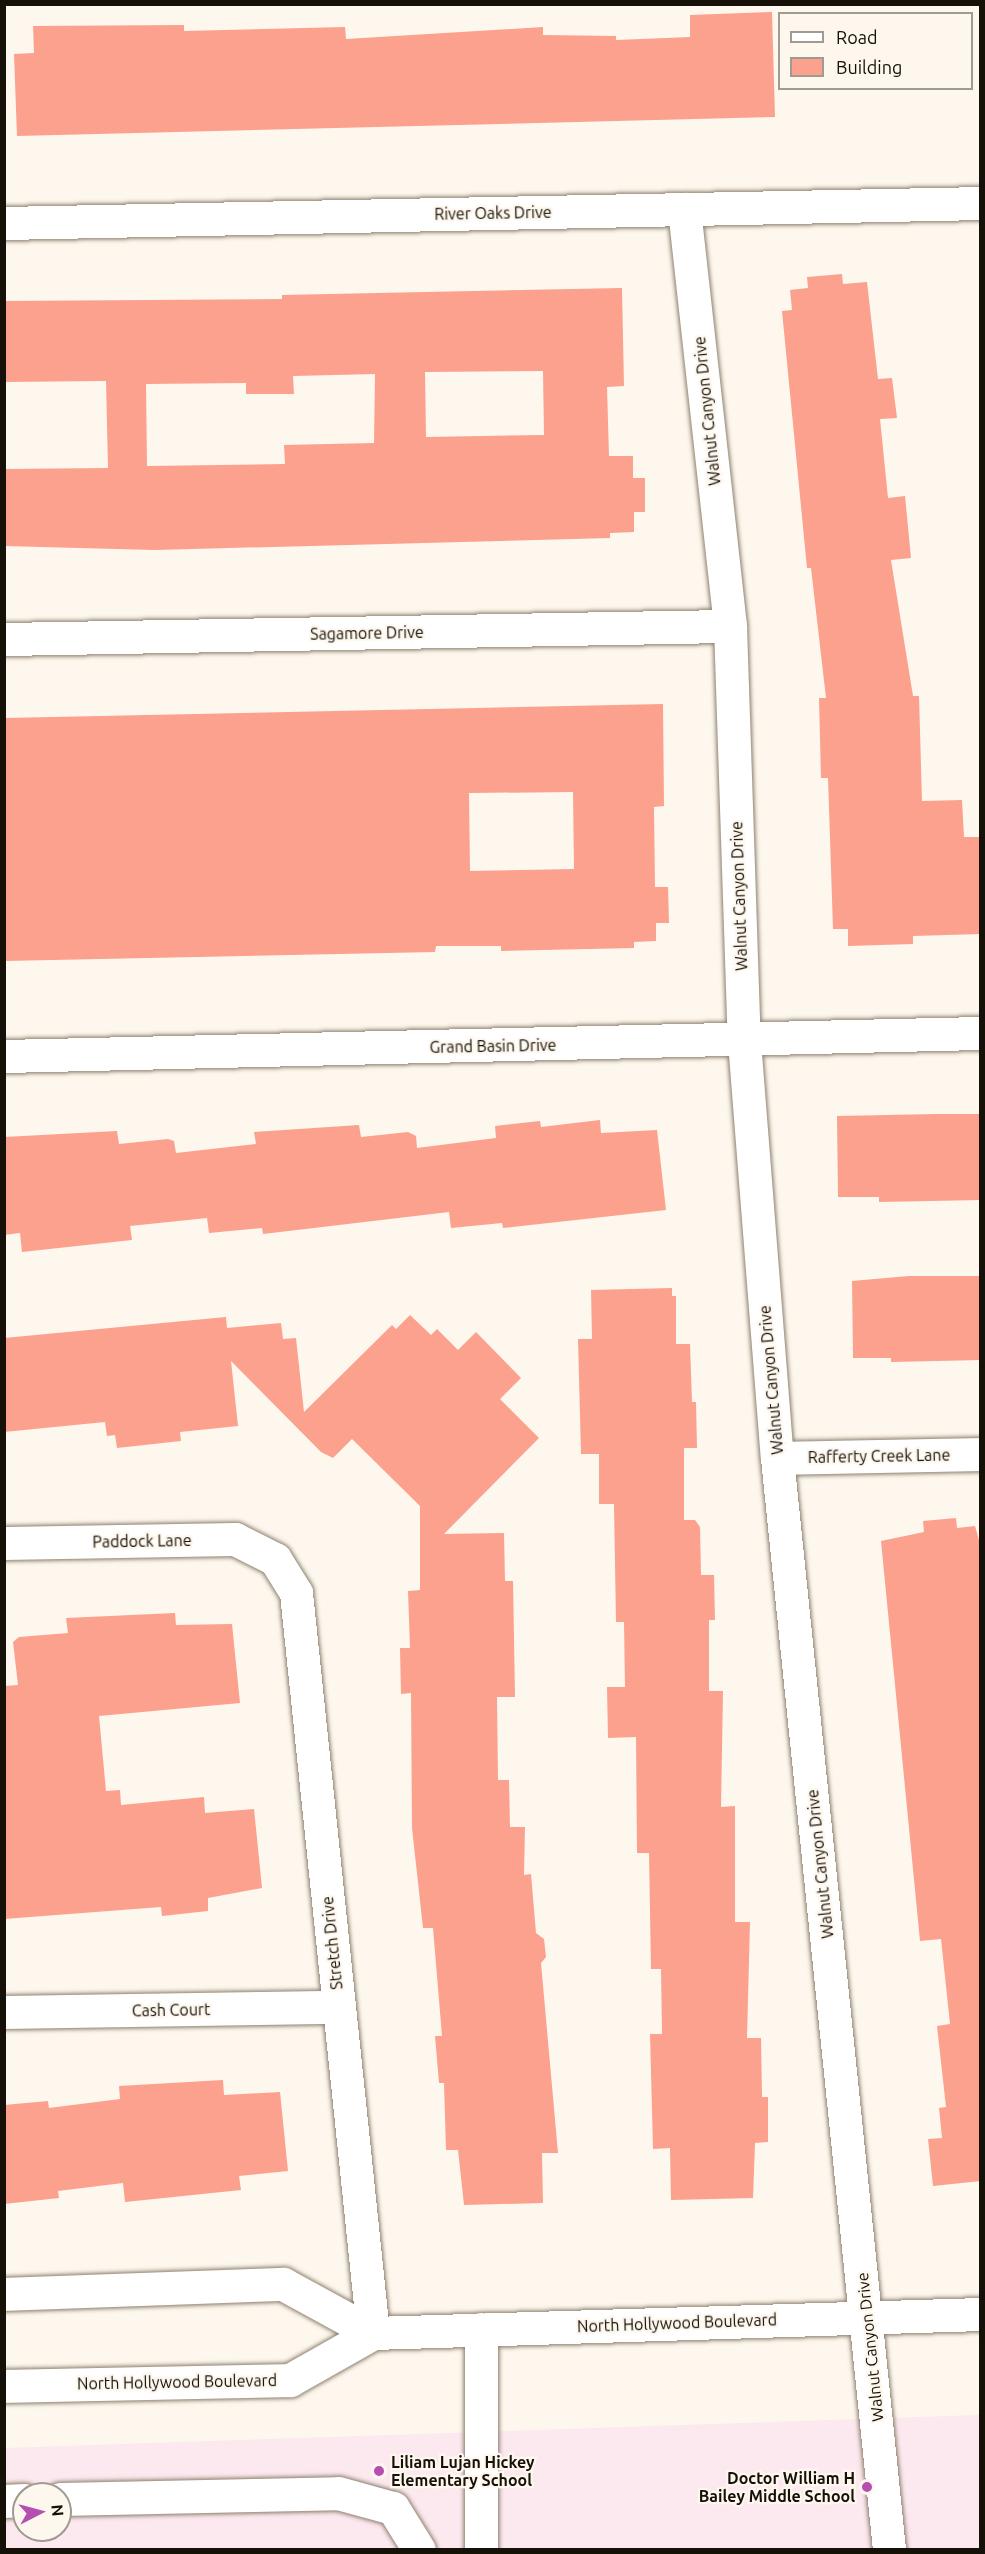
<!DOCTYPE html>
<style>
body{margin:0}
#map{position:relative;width:985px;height:2554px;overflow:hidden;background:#fdf7ee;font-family:Ubuntu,sans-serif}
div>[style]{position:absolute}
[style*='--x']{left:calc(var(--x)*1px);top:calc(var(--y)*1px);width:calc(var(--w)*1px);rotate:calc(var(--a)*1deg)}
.education>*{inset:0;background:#fce8ef}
.building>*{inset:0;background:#fba18e}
.roads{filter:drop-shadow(0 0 2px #8f816e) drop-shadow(0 0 2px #8f816e)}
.minor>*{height:33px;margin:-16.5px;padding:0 16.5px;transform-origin:16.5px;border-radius:16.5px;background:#fff}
.dots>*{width:16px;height:16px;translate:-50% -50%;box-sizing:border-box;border:3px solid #fdf7ee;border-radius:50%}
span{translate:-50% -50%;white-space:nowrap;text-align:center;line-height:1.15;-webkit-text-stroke:4.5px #fdf7ee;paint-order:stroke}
.street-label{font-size:16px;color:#151008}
.poi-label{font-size:16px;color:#151008;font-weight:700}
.left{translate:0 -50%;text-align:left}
.right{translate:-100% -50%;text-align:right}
.frame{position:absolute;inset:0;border:6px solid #151008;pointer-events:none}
.legend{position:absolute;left:778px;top:12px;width:195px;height:78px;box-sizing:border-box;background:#fdf7ee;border:2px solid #a09b92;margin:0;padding:8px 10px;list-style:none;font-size:18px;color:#151008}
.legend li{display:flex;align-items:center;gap:12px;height:30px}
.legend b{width:30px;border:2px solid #a09b92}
.north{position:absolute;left:12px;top:2482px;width:60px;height:60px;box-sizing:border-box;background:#fdf7ee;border:2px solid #a09b92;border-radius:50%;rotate:84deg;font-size:16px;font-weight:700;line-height:24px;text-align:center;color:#151008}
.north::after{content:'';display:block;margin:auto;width:21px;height:27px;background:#b64eb2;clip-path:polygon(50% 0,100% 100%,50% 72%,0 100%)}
</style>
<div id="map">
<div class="education">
<div style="clip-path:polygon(evenodd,980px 2415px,980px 2549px,5px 2549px,4px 2448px,980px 2415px,24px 2494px,60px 2494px,60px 2530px,24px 2530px,24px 2494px)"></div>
</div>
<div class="building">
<div style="clip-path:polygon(772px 12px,775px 117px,17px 136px,14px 54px,34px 53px,33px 26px,184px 25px,184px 31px,345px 27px,346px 39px,543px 27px,543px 35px,616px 36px,616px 40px,690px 37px,690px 15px)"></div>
<div style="clip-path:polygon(842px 274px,843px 284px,867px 282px,878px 379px,892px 378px,897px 418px,880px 419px,888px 498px,905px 496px,911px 558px,891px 560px,913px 696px,919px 696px,922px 801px,962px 800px,964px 837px,981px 837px,981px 934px,913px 936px,913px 944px,848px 946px,848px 929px,833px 929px,828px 778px,821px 778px,819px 698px,826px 698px,811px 568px,807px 568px,782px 311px,792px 310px,790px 290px,808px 288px,807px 277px)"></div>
<div style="clip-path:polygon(evenodd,622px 288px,624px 386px,607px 387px,609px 456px,633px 456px,633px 478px,645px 478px,645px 512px,634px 512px,634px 532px,610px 533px,610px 538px,155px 550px,4px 546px,4px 469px,108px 468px,106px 381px,4px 382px,4px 301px,282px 299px,282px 295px,622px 288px,543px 371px,544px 435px,426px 437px,425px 372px,543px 371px,622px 288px,375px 374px,374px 443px,284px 445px,285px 464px,147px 466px,146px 384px,246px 383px,246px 394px,294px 394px,293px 376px,375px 374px)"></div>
<div style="clip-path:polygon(evenodd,663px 704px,664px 806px,654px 807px,655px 887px,668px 887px,669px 923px,656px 923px,656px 941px,634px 942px,634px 948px,501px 951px,501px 946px,436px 946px,435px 952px,4px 961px,4px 718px,663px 704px,573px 792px,574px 869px,470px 871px,469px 793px,573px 792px)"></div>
<div style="clip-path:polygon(937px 1114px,981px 1114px,981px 1200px,879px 1202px,879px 1197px,838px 1197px,837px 1116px)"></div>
<div style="clip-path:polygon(600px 1120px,601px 1133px,657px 1130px,666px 1210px,503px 1228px,502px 1223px,451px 1228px,449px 1212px,263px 1234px,262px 1228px,209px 1233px,207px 1218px,130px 1226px,132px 1240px,22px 1252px,20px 1233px,4px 1235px,4px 1137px,117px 1131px,119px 1144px,168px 1139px,174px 1141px,176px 1153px,256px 1144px,254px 1132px,359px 1125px,361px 1137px,408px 1132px,416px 1136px,417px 1148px,496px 1138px,495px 1126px,540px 1121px,541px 1127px)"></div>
<div style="clip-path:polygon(909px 1276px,981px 1276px,981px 1360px,891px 1362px,891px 1358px,853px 1358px,852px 1281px)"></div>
<div style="clip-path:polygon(672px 1288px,672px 1296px,676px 1296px,676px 1344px,690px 1344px,692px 1402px,696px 1402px,697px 1448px,684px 1448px,684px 1520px,695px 1520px,700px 1527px,701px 1575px,714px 1575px,715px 1620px,709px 1620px,709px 1691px,723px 1691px,721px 1807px,735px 1806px,735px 1922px,750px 1922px,747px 2038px,761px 2038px,762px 2097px,768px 2097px,768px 2142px,755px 2143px,753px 2198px,671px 2200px,670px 2148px,653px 2149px,650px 2034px,662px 2034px,661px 1969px,651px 1969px,649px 1853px,637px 1853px,636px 1737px,608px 1738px,607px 1687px,625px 1687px,624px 1622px,616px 1622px,614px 1504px,599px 1504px,599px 1454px,581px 1454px,578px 1339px,592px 1339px,591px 1290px)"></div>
<div style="clip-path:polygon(410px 1315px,431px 1335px,437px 1329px,458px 1350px,476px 1332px,521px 1378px,500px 1399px,539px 1438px,444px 1534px,504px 1533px,505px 1581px,513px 1581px,515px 1697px,497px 1697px,498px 1780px,509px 1780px,510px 1827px,525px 1827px,524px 1875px,531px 1874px,536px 1933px,544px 1939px,546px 1957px,541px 1963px,558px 2153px,542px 2153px,543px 2203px,464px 2205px,458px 2150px,446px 2150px,444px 2083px,439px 2083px,435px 2036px,442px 2036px,433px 1928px,423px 1928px,412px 1828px,411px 1693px,401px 1694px,400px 1648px,410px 1648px,408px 1591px,420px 1590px,420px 1506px,352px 1439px,333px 1458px,321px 1452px,231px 1361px,238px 1426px,180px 1432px,181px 1441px,117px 1448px,115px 1435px,107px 1436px,105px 1422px,4px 1432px,4px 1338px,226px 1317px,227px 1328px,281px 1323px,283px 1339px,296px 1338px,304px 1412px,392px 1325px,396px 1329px)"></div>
<div style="clip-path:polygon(956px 1518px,957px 1528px,975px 1526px,981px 1547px,981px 2181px,933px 2186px,928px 2139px,942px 2138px,939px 2108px,946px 2107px,937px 2026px,950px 2024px,941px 1939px,920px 1941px,881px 1541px,924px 1532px,923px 1521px)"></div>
<div style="clip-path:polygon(175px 1613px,176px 1625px,232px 1624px,240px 1703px,99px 1716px,106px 1791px,120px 1790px,121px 1805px,204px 1797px,205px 1813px,254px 1809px,262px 1888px,208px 1898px,208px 1911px,162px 1916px,161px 1907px,4px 1919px,4px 1686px,18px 1685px,13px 1642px,19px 1637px,68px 1633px,66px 1618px)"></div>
<div style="clip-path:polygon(223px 2080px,224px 2095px,280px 2092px,288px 2171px,239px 2176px,241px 2190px,125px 2202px,123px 2183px,58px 2191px,59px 2198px,4px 2204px,4px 2105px,48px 2101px,49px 2108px,120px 2099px,119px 2086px)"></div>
</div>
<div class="roads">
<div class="minor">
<div style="--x:684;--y:209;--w:420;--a:83.7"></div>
<div style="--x:730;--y:626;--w:415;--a:88.1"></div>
<div style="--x:744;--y:1041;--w:418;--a:85.5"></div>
<div style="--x:777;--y:1458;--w:1098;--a:84.14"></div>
<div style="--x:4;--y:223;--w:976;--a:-1.17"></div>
<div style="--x:4;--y:639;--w:726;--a:-1.03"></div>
<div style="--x:4;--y:1056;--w:976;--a:-1.35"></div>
<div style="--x:777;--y:1458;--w:203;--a:-1.1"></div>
<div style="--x:4;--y:1543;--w:231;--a:-1"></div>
<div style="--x:235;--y:1539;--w:45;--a:26.6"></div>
<div style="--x:275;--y:1559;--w:40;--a:58"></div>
<div style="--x:296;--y:1593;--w:744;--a:84.06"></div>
<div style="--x:4;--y:2012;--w:334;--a:-0.9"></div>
<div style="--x:4;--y:2294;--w:279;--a:-2.1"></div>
<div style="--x:283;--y:2284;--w:102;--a:28.6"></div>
<div style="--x:481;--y:2329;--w:221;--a:90"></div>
<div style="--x:4;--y:2386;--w:286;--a:-1.2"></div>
<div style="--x:290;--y:2380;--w:95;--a:-29.5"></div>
<div style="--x:373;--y:2333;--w:607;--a:-1.79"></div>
<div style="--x:60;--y:2499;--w:278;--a:-1.2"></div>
<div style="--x:338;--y:2493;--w:57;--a:15.3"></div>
<div style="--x:393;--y:2508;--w:49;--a:58.2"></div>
<div style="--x:4;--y:2501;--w:20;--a:-3"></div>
</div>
</div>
<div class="dots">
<div style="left:379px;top:2471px;background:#b64eb2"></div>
<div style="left:867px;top:2487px;background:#b64eb2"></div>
</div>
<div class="street-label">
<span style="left:493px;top:213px;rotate:-1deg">River Oaks Drive</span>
<span style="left:707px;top:411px;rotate:-96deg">Walnut Canyon Drive</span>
<span style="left:367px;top:633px;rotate:-1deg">Sagamore Drive</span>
<span style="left:739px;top:896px;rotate:-92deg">Walnut Canyon Drive</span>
<span style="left:493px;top:1046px;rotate:-1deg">Grand Basin Drive</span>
<span style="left:771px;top:1380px;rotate:-95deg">Walnut Canyon Drive</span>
<span style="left:879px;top:1456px;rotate:-1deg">Rafferty Creek Lane</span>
<span style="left:142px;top:1541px;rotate:-1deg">Paddock Lane</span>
<span style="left:820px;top:1864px;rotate:-96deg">Walnut Canyon Drive</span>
<span style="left:332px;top:1943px;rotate:-96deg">Stretch Drive</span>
<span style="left:171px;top:2010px;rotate:-1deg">Cash Court</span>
<span style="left:677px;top:2323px;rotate:-2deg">North Hollywood Boulevard</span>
<span style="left:870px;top:2347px;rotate:-96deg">Walnut Canyon Drive</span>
<span style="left:177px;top:2382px;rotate:-1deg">North Hollywood Boulevard</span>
</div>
<div class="poi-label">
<span class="left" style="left:391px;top:2471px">Liliam Lujan Hickey<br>Elementary School</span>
<span class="right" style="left:855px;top:2487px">Doctor William H<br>Bailey Middle School</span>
</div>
<div class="frame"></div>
<ul class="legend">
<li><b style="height:8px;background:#fff"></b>Road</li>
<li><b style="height:16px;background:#fba18e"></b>Building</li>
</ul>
<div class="north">N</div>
</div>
